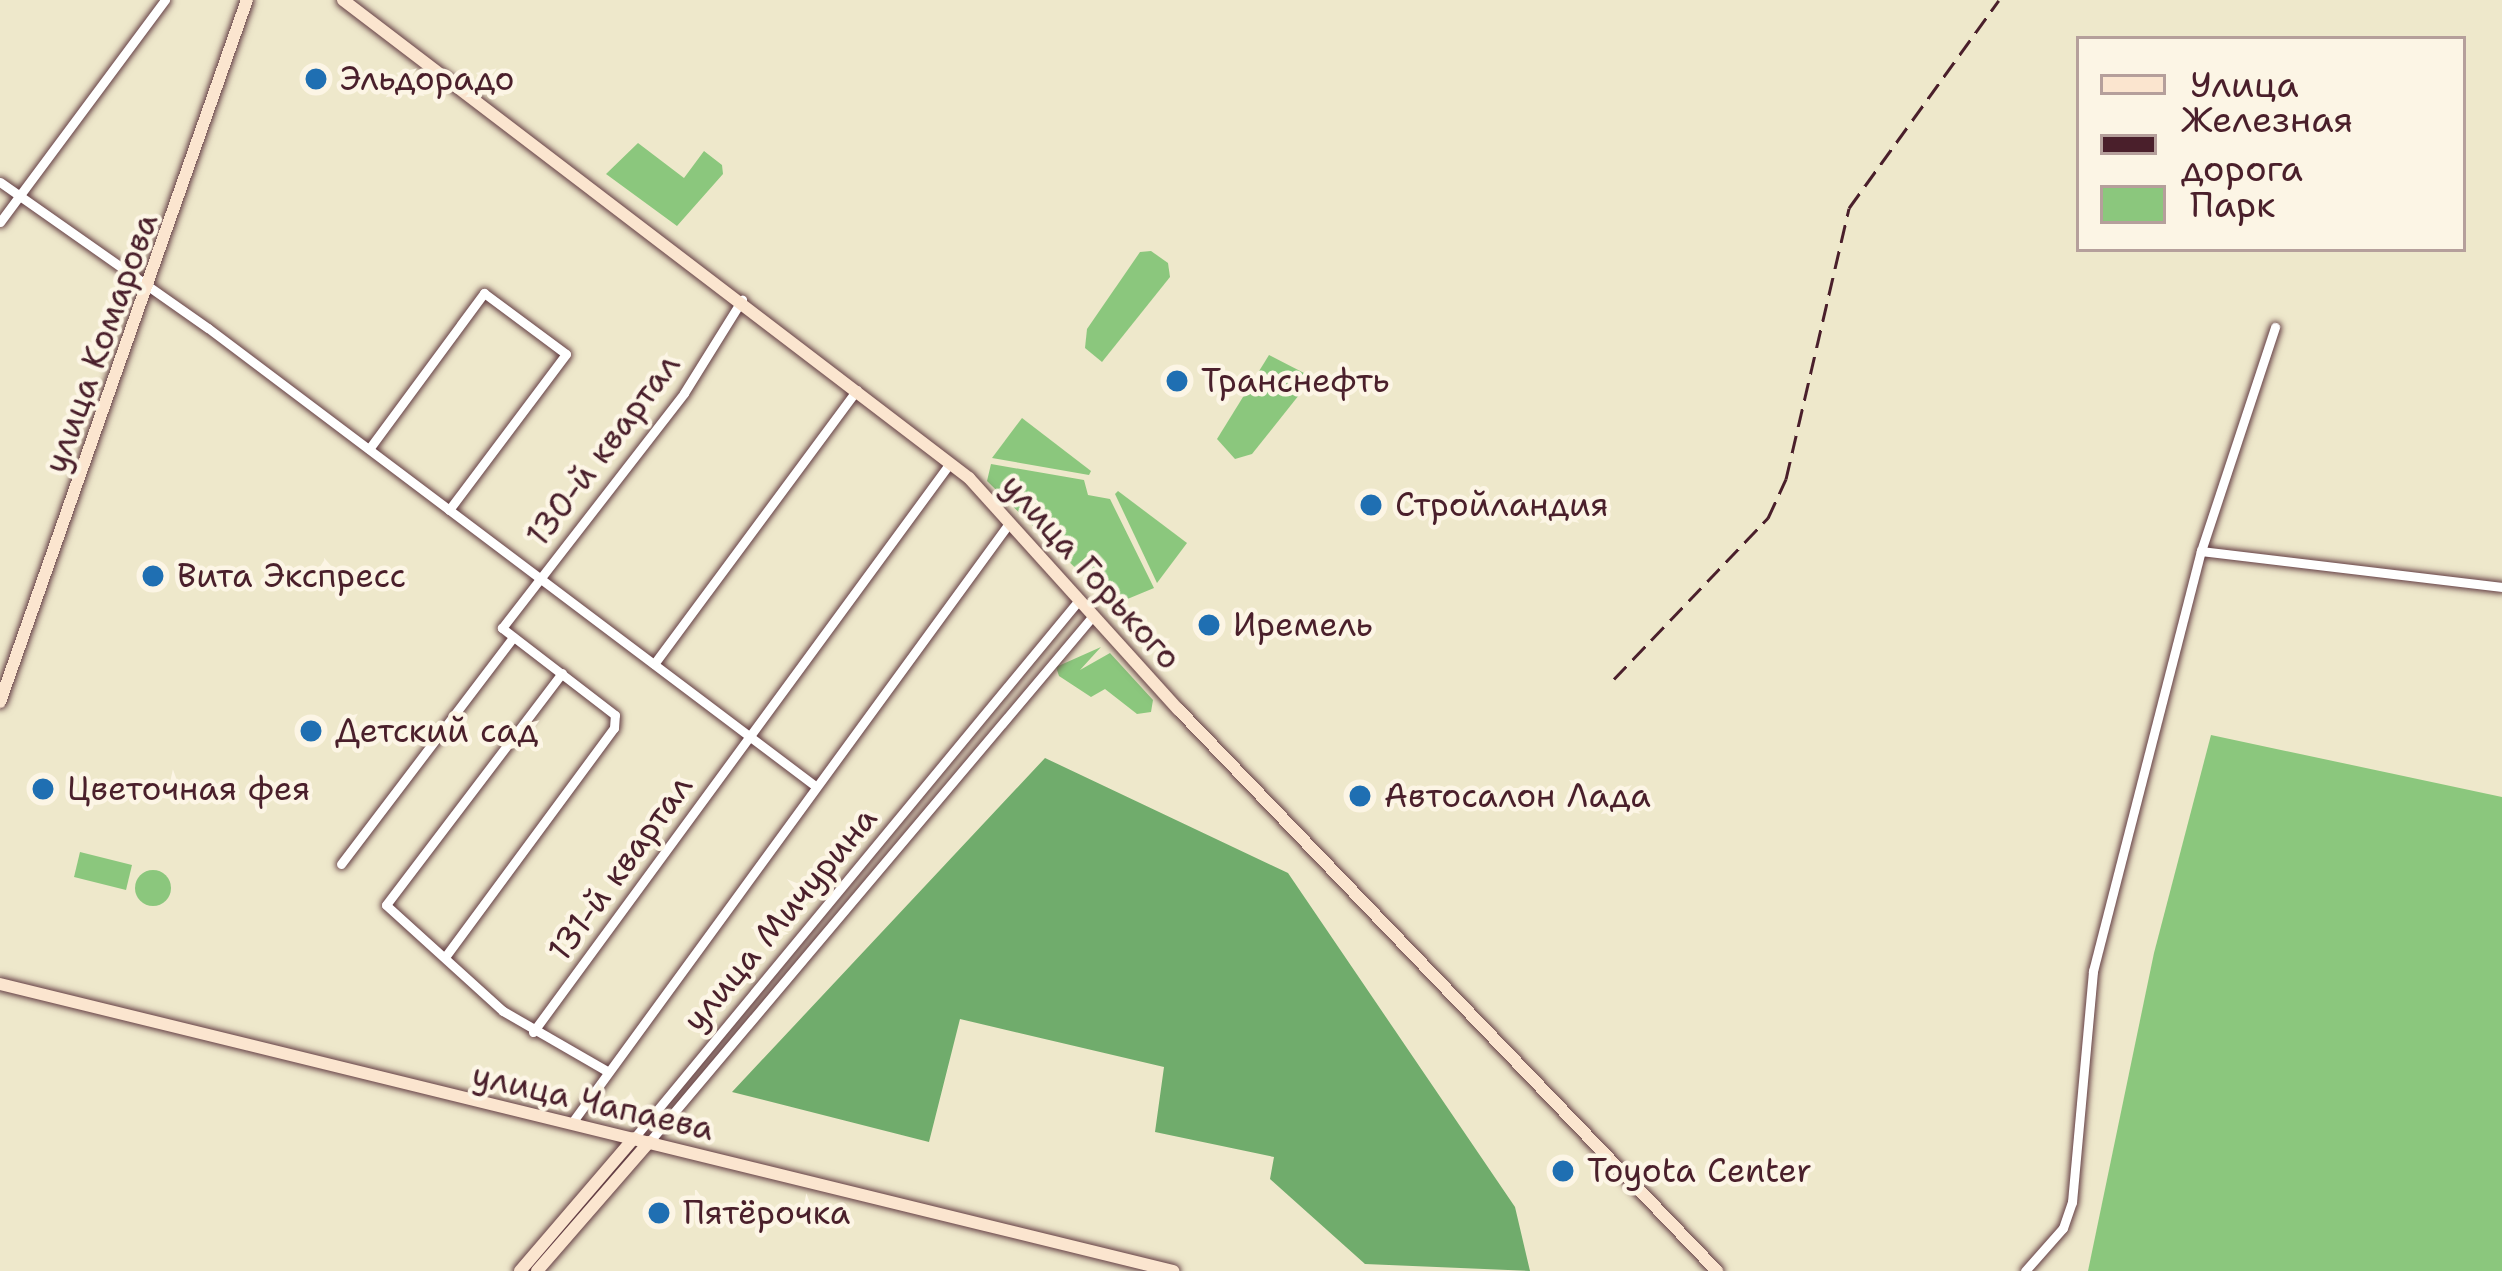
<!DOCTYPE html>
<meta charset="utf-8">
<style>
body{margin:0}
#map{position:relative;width:2502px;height:1271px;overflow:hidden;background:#eee8cb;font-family:"Shantell Sans",sans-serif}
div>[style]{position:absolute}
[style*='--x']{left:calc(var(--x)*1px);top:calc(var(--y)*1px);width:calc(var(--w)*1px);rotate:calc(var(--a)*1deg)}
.green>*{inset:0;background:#8bc77d}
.round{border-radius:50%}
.forest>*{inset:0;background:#70ac6c}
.roads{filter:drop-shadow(0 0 3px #633d43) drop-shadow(0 0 3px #633d43)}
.street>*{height:9px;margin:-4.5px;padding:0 4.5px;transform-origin:4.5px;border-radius:4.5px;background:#fff}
.secondary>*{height:12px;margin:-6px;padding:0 6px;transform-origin:6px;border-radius:6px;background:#fbe5cf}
.rail>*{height:3px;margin-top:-1.5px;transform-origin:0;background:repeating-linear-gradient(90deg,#4a1f2b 0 18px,transparent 0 27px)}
.dots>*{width:33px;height:33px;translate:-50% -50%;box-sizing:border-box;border:6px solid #fcf5e5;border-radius:50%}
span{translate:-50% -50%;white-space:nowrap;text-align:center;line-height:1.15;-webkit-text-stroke:9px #fcf5e5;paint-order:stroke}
.poi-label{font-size:33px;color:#4a1f2b}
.left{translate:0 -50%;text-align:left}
.street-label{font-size:33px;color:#4a1f2b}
.legend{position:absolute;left:2076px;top:36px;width:390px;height:216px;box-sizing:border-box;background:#fcf5e5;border:3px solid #b59f9b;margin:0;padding:15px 21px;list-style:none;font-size:36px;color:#4a1f2b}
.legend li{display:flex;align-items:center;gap:24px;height:60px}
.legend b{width:60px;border:3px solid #b59f9b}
</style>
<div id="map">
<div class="green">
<div style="clip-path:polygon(638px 143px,684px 178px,704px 151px,722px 165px,723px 174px,677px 226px,606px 174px)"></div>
<div style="clip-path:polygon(1151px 251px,1168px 263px,1170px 277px,1102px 362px,1085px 348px,1087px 329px,1140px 252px)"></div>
<div style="clip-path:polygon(1269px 355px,1304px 373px,1303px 390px,1252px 454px,1235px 459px,1217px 439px)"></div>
<div style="clip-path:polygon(1022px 418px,1091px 471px,1089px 475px,992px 458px)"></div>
<div style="clip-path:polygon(991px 464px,1084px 480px,1088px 495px,1110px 499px,1154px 588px,1113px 605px,987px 481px)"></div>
<div style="clip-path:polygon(1118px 491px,1187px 543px,1157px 583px,1115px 494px)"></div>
<div style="clip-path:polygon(1101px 647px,1080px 670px,1110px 653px,1153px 700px,1151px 712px,1137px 714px,1105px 689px,1091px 697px,1059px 676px,1056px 667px)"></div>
<div style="clip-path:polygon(2211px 735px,2502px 797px,2502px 1271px,2088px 1271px,2154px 953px)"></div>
<div style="clip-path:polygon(80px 852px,132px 865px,126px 890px,74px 877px)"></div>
<div class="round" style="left:135px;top:870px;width:36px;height:36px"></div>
</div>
<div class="forest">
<div style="clip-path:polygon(1045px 758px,1288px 873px,1515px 1207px,1530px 1271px,1365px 1264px,1270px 1179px,1274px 1157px,1155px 1132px,1164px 1067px,960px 1019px,929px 1142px,732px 1092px)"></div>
</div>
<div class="roads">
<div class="street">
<div style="--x:0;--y:182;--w:254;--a:35.1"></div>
<div style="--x:208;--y:328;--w:759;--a:37.02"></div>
<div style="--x:0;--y:222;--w:277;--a:-53.4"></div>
<div style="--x:369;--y:449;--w:194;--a:-53.6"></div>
<div style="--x:484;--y:293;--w:102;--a:36.6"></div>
<div style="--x:566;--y:354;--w:195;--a:126.9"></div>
<div style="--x:2201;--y:551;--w:303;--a:6.8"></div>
<div style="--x:654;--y:664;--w:341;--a:-53.5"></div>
<div style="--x:562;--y:673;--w:291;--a:127.2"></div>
<div style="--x:386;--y:905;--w:158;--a:42.2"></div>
<div style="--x:503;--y:1011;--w:120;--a:30"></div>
<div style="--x:341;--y:864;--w:285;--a:-52.8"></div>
<div style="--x:445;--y:957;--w:285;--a:-53.6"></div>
<div style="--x:614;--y:728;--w:13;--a:-86"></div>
<div style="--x:615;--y:715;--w:143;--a:-142.4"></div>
<div style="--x:502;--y:628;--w:297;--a:-52.2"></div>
<div style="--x:684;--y:393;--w:110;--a:-58.1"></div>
<div style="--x:533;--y:1032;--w:705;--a:-53.76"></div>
<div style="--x:571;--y:1124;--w:745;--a:-53.9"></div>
<div style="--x:634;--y:1138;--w:698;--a:-50.4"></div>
<div style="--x:649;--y:1142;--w:687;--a:-49.84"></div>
<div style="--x:2025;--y:1271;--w:57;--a:-48.5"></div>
<div style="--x:2063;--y:1228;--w:28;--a:-71"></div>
<div style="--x:2072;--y:1202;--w:232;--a:-84.8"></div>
<div style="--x:2093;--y:971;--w:434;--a:-75.6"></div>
<div style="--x:2201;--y:551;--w:236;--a:-71.7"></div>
</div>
<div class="secondary">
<div style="--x:343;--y:0;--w:788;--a:37.36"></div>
<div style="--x:969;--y:478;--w:312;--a:47.9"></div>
<div style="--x:1178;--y:709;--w:779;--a:46.2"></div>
<div style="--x:0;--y:702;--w:744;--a:-70.62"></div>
<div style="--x:0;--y:984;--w:1208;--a:13.75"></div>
<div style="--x:520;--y:1271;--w:175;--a:-49.4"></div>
<div style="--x:537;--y:1271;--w:171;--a:-49"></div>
</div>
</div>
<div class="rail">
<div style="--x:1614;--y:679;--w:223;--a:-46.3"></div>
<div style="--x:1768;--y:518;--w:43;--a:-65.2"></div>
<div style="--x:1786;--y:479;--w:278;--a:-76.9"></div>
<div style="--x:1849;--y:208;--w:256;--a:-54.2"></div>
</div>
<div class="dots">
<div style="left:316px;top:79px;background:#1f6fb2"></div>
<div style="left:1177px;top:381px;background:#1f6fb2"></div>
<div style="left:1371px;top:505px;background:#1f6fb2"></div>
<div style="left:153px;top:576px;background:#1f6fb2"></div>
<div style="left:1209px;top:625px;background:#1f6fb2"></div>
<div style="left:311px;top:731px;background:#1f6fb2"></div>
<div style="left:43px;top:789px;background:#1f6fb2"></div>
<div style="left:1360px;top:796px;background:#1f6fb2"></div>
<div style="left:1563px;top:1171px;background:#1f6fb2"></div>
<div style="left:659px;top:1213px;background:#1f6fb2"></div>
</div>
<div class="poi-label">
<span class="left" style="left:340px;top:79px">Эльдорадо</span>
<span class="left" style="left:1201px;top:381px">Транснефть</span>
<span class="left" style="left:1395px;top:505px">Стройландия</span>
<span class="left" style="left:177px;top:576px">Вита Экспресс</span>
<span class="left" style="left:1233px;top:625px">Иремель</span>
<span class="left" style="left:335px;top:731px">Детский сад</span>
<span class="left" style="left:67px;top:789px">Цветочная фея</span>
<span class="left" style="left:1384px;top:796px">Автосалон Лада</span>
<span class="left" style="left:1587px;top:1171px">Toyota Center</span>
<span class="left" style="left:683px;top:1213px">Пятёрочка</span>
</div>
<div class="street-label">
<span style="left:101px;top:343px;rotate:-70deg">улица Комарова</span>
<span style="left:603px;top:450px;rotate:-53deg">130-й квартал</span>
<span style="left:1091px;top:572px;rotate:48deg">улица Горького</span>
<span style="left:620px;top:868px;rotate:-54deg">131-й квартал</span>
<span style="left:780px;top:919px;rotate:-50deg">улица Мичурина</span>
<span style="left:593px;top:1102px;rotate:13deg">улица Чапаева</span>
</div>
<ul class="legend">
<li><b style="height:15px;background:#fbe5cf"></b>Улица</li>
<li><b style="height:15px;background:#4a1f2b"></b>Железная дорога</li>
<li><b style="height:33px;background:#8bc77d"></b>Парк</li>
</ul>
</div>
